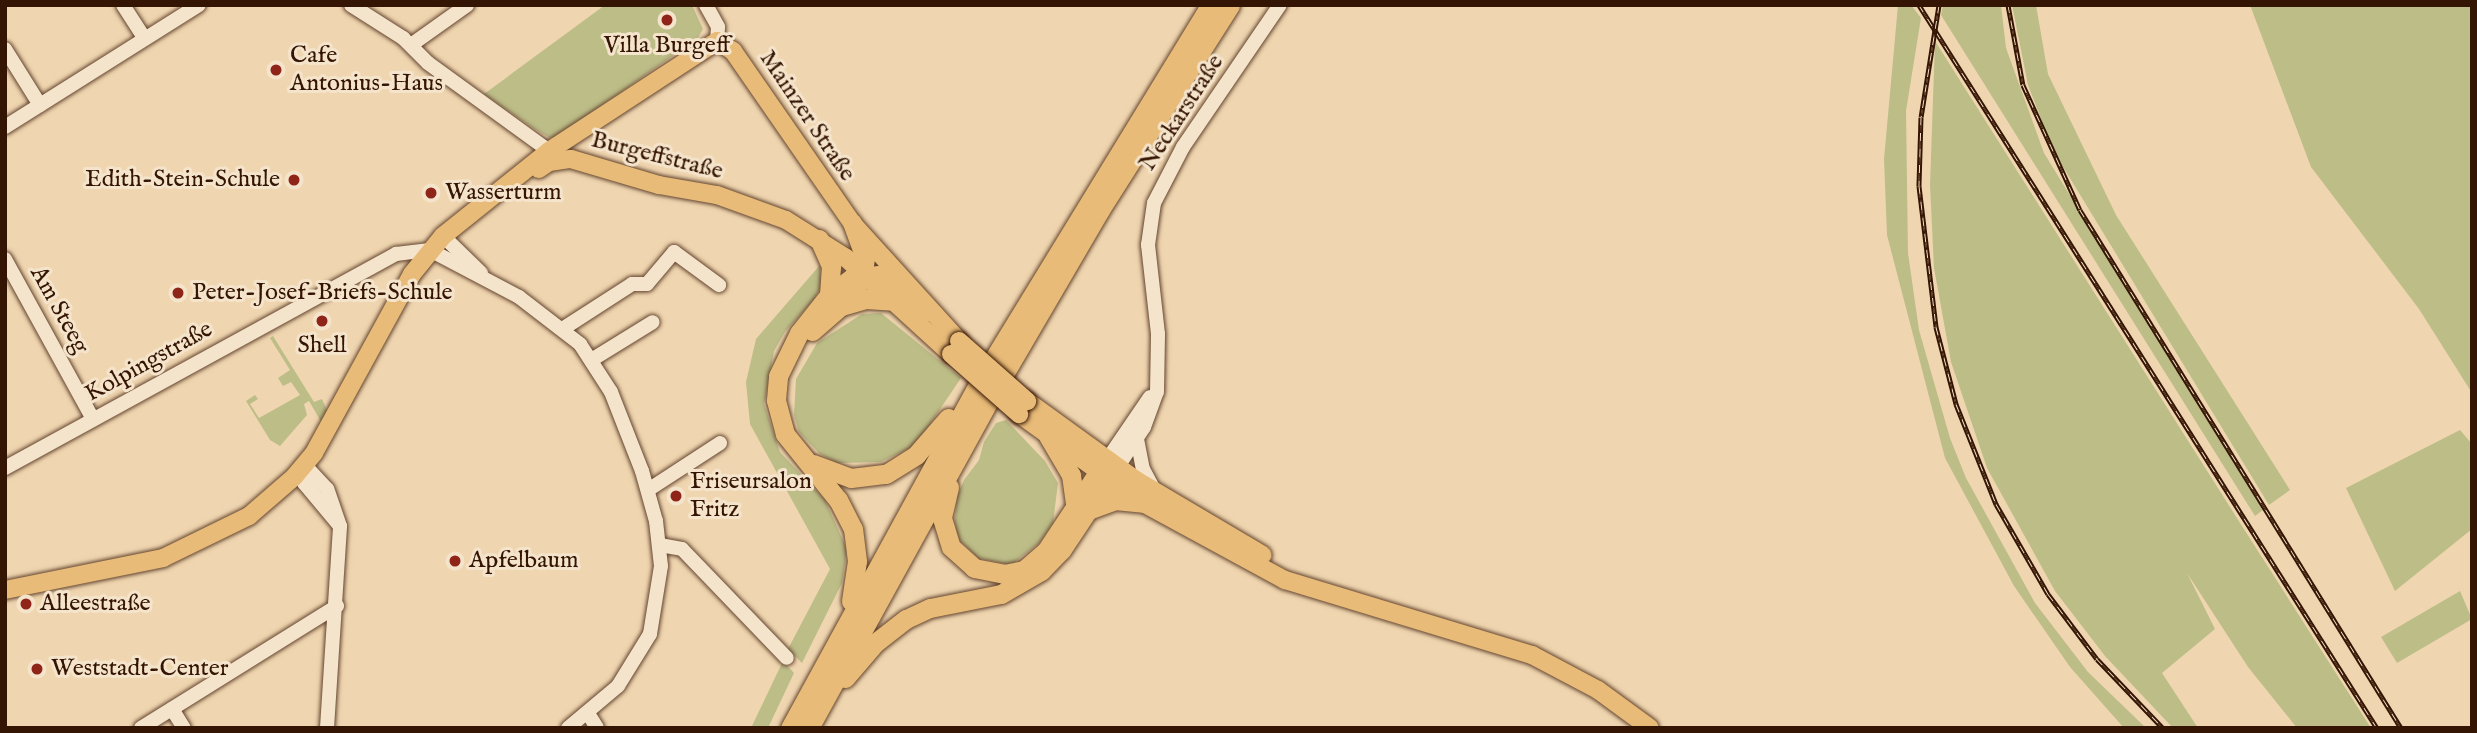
<!DOCTYPE html>
<meta charset="utf-8">
<style>
body{margin:0}
#map{position:relative;width:2477px;height:733px;overflow:hidden;background:#f0d6b0;font-family:"IM FELL English",serif}
div>[style]{position:absolute}
[style*='--x']{left:calc(var(--x)*1px);top:calc(var(--y)*1px);width:calc(var(--w)*1px);rotate:calc(var(--a)*1deg)}
.green>*{inset:0;background:#bdbd88}
.roads{filter:drop-shadow(0 0 2px #63442e) drop-shadow(0 0 2px #63442e)}
.minor>*{height:14px;margin:-7px;padding:0 7px;transform-origin:7px;border-radius:7px;background:#f5e4cc}
.major>*{height:18px;margin:-9px;padding:0 9px;transform-origin:9px;border-radius:9px;background:#e8bb78}
.highway>*{height:19px;margin:-9.5px;padding:0 9.5px;transform-origin:9.5px;border-radius:9.5px;background:#e8bb78}
.rail>*{height:5px;margin-top:-2.5px;transform-origin:0;background:repeating-linear-gradient(90deg,#f5e4cc 0 8px,#341402 0 16px);box-sizing:border-box;border-block:2px solid #341402}
.bridges{filter:drop-shadow(0 0 2px #341402) drop-shadow(0 0 2px #341402)}
.major-bridge>*{height:18px;margin:-9px;padding:0 9px;transform-origin:9px;border-radius:9px;background:#e8bb78}
.dots>*{width:19px;height:19px;translate:-50% -50%;box-sizing:border-box;border:4px solid #f5e4cc;border-radius:50%}
span{translate:-50% -50%;white-space:nowrap;text-align:center;line-height:1.15;-webkit-text-stroke:6px #f5e4cc;paint-order:stroke}
.poi-label{font-size:24px;color:#341402}
.left{translate:0 -50%;text-align:left}
.right{translate:-100% -50%;text-align:right}
.street-label{font-size:24px;color:#341402}
.frame{position:absolute;inset:0;border:7px solid #341402;pointer-events:none}
</style>
<div id="map">
<div class="green">
<div style="clip-path:polygon(605px 5px,692px 5px,703px 29px,698px 38px,558px 136px,550px 138px,533px 128px,484px 94px)"></div>
<div style="clip-path:polygon(1898px 5px,1911px 5px,1921px 18px,1906px 111px,1908px 253px,1919px 330px,1950px 438px,1966px 478px,2035px 603px,2088px 672px,2146px 728px,2124px 728px,2070px 667px,2014px 586px,1945px 458px,1887px 235px,1884px 159px)"></div>
<div style="clip-path:polygon(1943px 5px,2001px 5px,2006px 48px,2044px 153px,2263px 510px,2255px 516px,1941px 15px)"></div>
<div style="clip-path:polygon(2012px 5px,2036px 5px,2048px 74px,2116px 215px,2290px 490px,2269px 505px,2054px 152px,2028px 85px)"></div>
<div style="clip-path:polygon(2250px 5px,2472px 5px,2472px 393px,2419px 309px,2311px 167px)"></div>
<div style="clip-path:polygon(1935px 41px,2242px 526px,2371px 728px,2297px 728px,2248px 667px,2187px 573px,2215px 629px,2162px 673px,2198px 728px,2173px 728px,2105px 656px,2055px 591px,1987px 468px,1951px 362px,1934px 268px,1930px 185px)"></div>
<div style="clip-path:polygon(820px 265px,821px 286px,814px 299px,785px 332px,774px 351px,764px 404px,780px 452px,825px 500px,847px 549px,842px 583px,802px 663px,788px 649px,830px 569px,750px 424px,746px 382px,756px 339px)"></div>
<div style="clip-path:polygon(881px 313px,961px 378px,916px 445px,881px 462px,837px 463px,820px 454px,799px 432px,794px 415px,796px 379px,817px 343px,862px 314px)"></div>
<div style="clip-path:polygon(273px 336px,314px 402px,322px 399px,329px 415px,323px 425px,309px 401px,304px 404px,307px 415px,280px 446px,270px 440px,246px 401px,255px 395px,258px 399px,250px 404px,259px 418px,300px 395px,291px 382px,283px 386px,278px 378px,290px 370px,270px 338px)"></div>
<div style="clip-path:polygon(1006px 420px,1045px 461px,1058px 483px,1053px 523px,1040px 542px,1011px 565px,978px 558px,958px 538px,955px 522px,957px 497px,964px 480px,979px 460px,984px 442px,996px 423px)"></div>
<div style="clip-path:polygon(2460px 430px,2472px 444px,2472px 529px,2395px 591px,2346px 488px)"></div>
<div style="clip-path:polygon(2460px 591px,2472px 619px,2397px 663px,2381px 637px)"></div>
<div style="clip-path:polygon(783px 661px,794px 673px,768px 728px,751px 728px)"></div>
</div>
<div class="roads">
<div class="minor">
<div style="--x:123;--y:5;--w:40;--a:57.1"></div>
<div style="--x:351;--y:5;--w:62;--a:32.4"></div>
<div style="--x:403;--y:38;--w:35;--a:45"></div>
<div style="--x:428;--y:63;--w:150;--a:36"></div>
<div style="--x:549;--y:151;--w:10;--a:90"></div>
<div style="--x:706;--y:5;--w:25;--a:61"></div>
<div style="--x:718;--y:27;--w:14;--a:94"></div>
<div style="--x:411;--y:45;--w:69;--a:-35.5"></div>
<div style="--x:5;--y:49;--w:66;--a:58"></div>
<div style="--x:5;--y:127;--w:229;--a:-32.2"></div>
<div style="--x:443;--y:236;--w:53;--a:44.2"></div>
<div style="--x:5;--y:259;--w:183;--a:61.2"></div>
<div style="--x:564;--y:328;--w:81;--a:-32.9"></div>
<div style="--x:632;--y:284;--w:15;--a:0"></div>
<div style="--x:647;--y:284;--w:42;--a:-49.8"></div>
<div style="--x:674;--y:252;--w:56;--a:36.3"></div>
<div style="--x:593;--y:359;--w:70;--a:-31.7"></div>
<div style="--x:1137;--y:439;--w:31;--a:79"></div>
<div style="--x:1143;--y:469;--w:24;--a:62"></div>
<div style="--x:1107;--y:460;--w:76;--a:-55.7"></div>
<div style="--x:5;--y:468;--w:446;--a:-28.7"></div>
<div style="--x:396;--y:254;--w:34;--a:-7"></div>
<div style="--x:430;--y:250;--w:101;--a:27.8"></div>
<div style="--x:519;--y:297;--w:77;--a:37.6"></div>
<div style="--x:580;--y:344;--w:57;--a:57.1"></div>
<div style="--x:611;--y:392;--w:85;--a:68.6"></div>
<div style="--x:642;--y:471;--w:52;--a:74.4"></div>
<div style="--x:656;--y:521;--w:45;--a:83.7"></div>
<div style="--x:661;--y:566;--w:69;--a:99.2"></div>
<div style="--x:650;--y:634;--w:61;--a:121.6"></div>
<div style="--x:618;--y:686;--w:65;--a:140"></div>
<div style="--x:1117;--y:468;--w:49;--a:-56.6"></div>
<div style="--x:1144;--y:427;--w:37;--a:-70"></div>
<div style="--x:1157;--y:392;--w:58;--a:-89"></div>
<div style="--x:1158;--y:334;--w:90;--a:-96.4"></div>
<div style="--x:1148;--y:245;--w:42;--a:-81.9"></div>
<div style="--x:1154;--y:203;--w:63;--a:-62.6"></div>
<div style="--x:1183;--y:147;--w:172;--a:-55.7"></div>
<div style="--x:648;--y:490;--w:86;--a:-33.1"></div>
<div style="--x:660;--y:545;--w:22;--a:10"></div>
<div style="--x:682;--y:549;--w:151;--a:46.1"></div>
<div style="--x:172;--y:709;--w:22;--a:58"></div>
<div style="--x:589;--y:715;--w:15;--a:58"></div>
<div style="--x:141;--y:728;--w:231;--a:-31.9"></div>
<div style="--x:327;--y:728;--w:202;--a:-86.3"></div>
<div style="--x:340;--y:526;--w:39;--a:-109"></div>
<div style="--x:327;--y:489;--w:33;--a:-133"></div>
<div style="--x:305;--y:465;--w:18;--a:93"></div>
<div style="--x:304;--y:483;--w:56;--a:50.1"></div>
</div>
<div class="major">
<div style="--x:539;--y:169;--w:12;--a:-35"></div>
<div style="--x:549;--y:162;--w:22;--a:-8"></div>
<div style="--x:571;--y:159;--w:92;--a:16.5"></div>
<div style="--x:659;--y:185;--w:59;--a:9.8"></div>
<div style="--x:717;--y:195;--w:73;--a:19.9"></div>
<div style="--x:786;--y:220;--w:71;--a:32.3"></div>
<div style="--x:846;--y:258;--w:142;--a:42.4"></div>
<div style="--x:1027;--y:401;--w:135;--a:35.9"></div>
<div style="--x:1136;--y:480;--w:147;--a:30.6"></div>
<div style="--x:1019;--y:414;--w:153;--a:35.7"></div>
<div style="--x:1143;--y:503;--w:162;--a:28.5"></div>
<div style="--x:1285;--y:580;--w:258;--a:16.9"></div>
<div style="--x:1532;--y:655;--w:75;--a:27.9"></div>
<div style="--x:1598;--y:690;--w:64;--a:36.2"></div>
<div style="--x:5;--y:590;--w:161;--a:-11.4"></div>
<div style="--x:163;--y:558;--w:96;--a:-26"></div>
<div style="--x:249;--y:516;--w:60;--a:-40.9"></div>
<div style="--x:294;--y:477;--w:31;--a:-50"></div>
<div style="--x:314;--y:453;--w:204;--a:-61.3"></div>
<div style="--x:412;--y:274;--w:49;--a:-50.8"></div>
<div style="--x:443;--y:236;--w:136;--a:-38.7"></div>
<div style="--x:549;--y:151;--w:201;--a:-33.2"></div>
<div style="--x:717;--y:41;--w:19;--a:32"></div>
<div style="--x:733;--y:51;--w:209;--a:55.3"></div>
<div style="--x:852;--y:223;--w:159;--a:47.8"></div>
</div>
<div class="highway">
<div style="--x:819;--y:239;--w:30;--a:66"></div>
<div style="--x:831;--y:266;--w:29;--a:94"></div>
<div style="--x:841;--y:306;--w:26;--a:-16"></div>
<div style="--x:866;--y:299;--w:27;--a:4"></div>
<div style="--x:812;--y:331;--w:38;--a:-41"></div>
<div style="--x:841;--y:306;--w:34;--a:-52"></div>
<div style="--x:862;--y:279;--w:21;--a:-82"></div>
<div style="--x:865;--y:258;--w:37;--a:-110"></div>
<div style="--x:1048;--y:436;--w:45;--a:59.5"></div>
<div style="--x:1071;--y:475;--w:29;--a:82"></div>
<div style="--x:813;--y:464;--w:40;--a:20.2"></div>
<div style="--x:851;--y:478;--w:35;--a:-7"></div>
<div style="--x:886;--y:474;--w:36;--a:-32"></div>
<div style="--x:916;--y:455;--w:49;--a:-49.1"></div>
<div style="--x:949;--y:487;--w:32;--a:103"></div>
<div style="--x:942;--y:518;--w:30;--a:73"></div>
<div style="--x:951;--y:547;--w:31;--a:42"></div>
<div style="--x:974;--y:568;--w:31;--a:11"></div>
<div style="--x:1004;--y:574;--w:20;--a:-11"></div>
<div style="--x:1024;--y:570;--w:29;--a:-41"></div>
<div style="--x:1046;--y:551;--w:89;--a:-56.5"></div>
<div style="--x:1088;--y:510;--w:29;--a:-20"></div>
<div style="--x:1115;--y:500;--w:28;--a:6"></div>
<div style="--x:851;--y:601;--w:40;--a:-81.5"></div>
<div style="--x:857;--y:561;--w:32;--a:-97"></div>
<div style="--x:853;--y:529;--w:33;--a:-117"></div>
<div style="--x:838;--y:500;--w:85;--a:-128.8"></div>
<div style="--x:785;--y:434;--w:35;--a:-105"></div>
<div style="--x:776;--y:400;--w:24;--a:-85"></div>
<div style="--x:778;--y:376;--w:48;--a:-64"></div>
<div style="--x:799;--y:333;--w:48;--a:-51.7"></div>
<div style="--x:829;--y:295;--w:31;--a:-37"></div>
<div style="--x:854;--y:276;--w:25;--a:-2"></div>
<div style="--x:879;--y:275;--w:61;--a:36.3"></div>
<div style="--x:845;--y:678;--w:46;--a:-49.4"></div>
<div style="--x:875;--y:643;--w:39;--a:-38"></div>
<div style="--x:906;--y:619;--w:26;--a:-25"></div>
<div style="--x:930;--y:608;--w:72;--a:-11.2"></div>
<div style="--x:1001;--y:594;--w:46;--a:-29.9"></div>
<div style="--x:1041;--y:571;--w:30;--a:-46"></div>
<div style="--x:1062;--y:549;--w:83;--a:-56.3"></div>
<div style="--x:790;--y:728;--w:401;--a:-61.3"></div>
<div style="--x:983;--y:376;--w:435;--a:-58.5"></div>
<div style="--x:809;--y:728;--w:388;--a:-61.2"></div>
<div style="--x:996;--y:388;--w:206;--a:-59.7"></div>
<div style="--x:1100;--y:210;--w:243;--a:-57.6"></div>
</div>
</div>
<div class="rail">
<div style="--x:1919;--y:5;--w:856;--a:57.65"></div>
<div style="--x:1939;--y:5;--w:113;--a:99.1"></div>
<div style="--x:1921;--y:117;--w:69;--a:91.7"></div>
<div style="--x:1919;--y:186;--w:142;--a:83.1"></div>
<div style="--x:1936;--y:327;--w:80;--a:75.4"></div>
<div style="--x:1956;--y:404;--w:108;--a:68.2"></div>
<div style="--x:1996;--y:504;--w:104;--a:60"></div>
<div style="--x:2048;--y:594;--w:81;--a:53"></div>
<div style="--x:2097;--y:659;--w:95;--a:46.3"></div>
<div style="--x:2008;--y:5;--w:81;--a:79.4"></div>
<div style="--x:2023;--y:85;--w:137;--a:65.5"></div>
<div style="--x:2080;--y:210;--w:609;--a:58.21"></div>
</div>
<div class="bridges">
<div class="major-bridge">
<div style="--x:959;--y:341;--w:91;--a:41.4"></div>
<div style="--x:951;--y:354;--w:91;--a:41.4"></div>
</div>
</div>
<div class="dots">
<div style="left:667px;top:20px;background:#8f2418"></div>
<div style="left:276px;top:70px;background:#8f2418"></div>
<div style="left:294px;top:180px;background:#8f2418"></div>
<div style="left:431px;top:193px;background:#8f2418"></div>
<div style="left:178px;top:293px;background:#8f2418"></div>
<div style="left:322px;top:321px;background:#8f2418"></div>
<div style="left:676px;top:496px;background:#8f2418"></div>
<div style="left:455px;top:561px;background:#8f2418"></div>
<div style="left:26px;top:604px;background:#8f2418"></div>
<div style="left:37px;top:669px;background:#8f2418"></div>
</div>
<div class="poi-label">
<span style="left:667px;top:46px">Villa Burgeff</span>
<span class="left" style="left:290px;top:70px">Cafe<br>Antonius-Haus</span>
<span class="right" style="left:280px;top:180px">Edith-Stein-Schule</span>
<span class="left" style="left:445px;top:193px">Wasserturm</span>
<span class="left" style="left:192px;top:293px">Peter-Josef-Briefs-Schule</span>
<span style="left:322px;top:346px">Shell</span>
<span class="left" style="left:690px;top:496px">Friseursalon<br>Fritz</span>
<span class="left" style="left:469px;top:561px">Apfelbaum</span>
<span class="left" style="left:40px;top:604px">Alleestraße</span>
<span class="left" style="left:51px;top:669px">Weststadt-Center</span>
</div>
<div class="street-label">
<span style="left:1182px;top:113px;rotate:-57deg">Neckarstraße</span>
<span style="left:807px;top:116px;rotate:56deg">Mainzer Straße</span>
<span style="left:657px;top:156px;rotate:14deg">Burgeffstraße</span>
<span style="left:59px;top:310px;rotate:61deg">Am Steeg</span>
<span style="left:149px;top:362px;rotate:-29deg">Kolpingstraße</span>
</div>
<div class="frame"></div>
</div>
